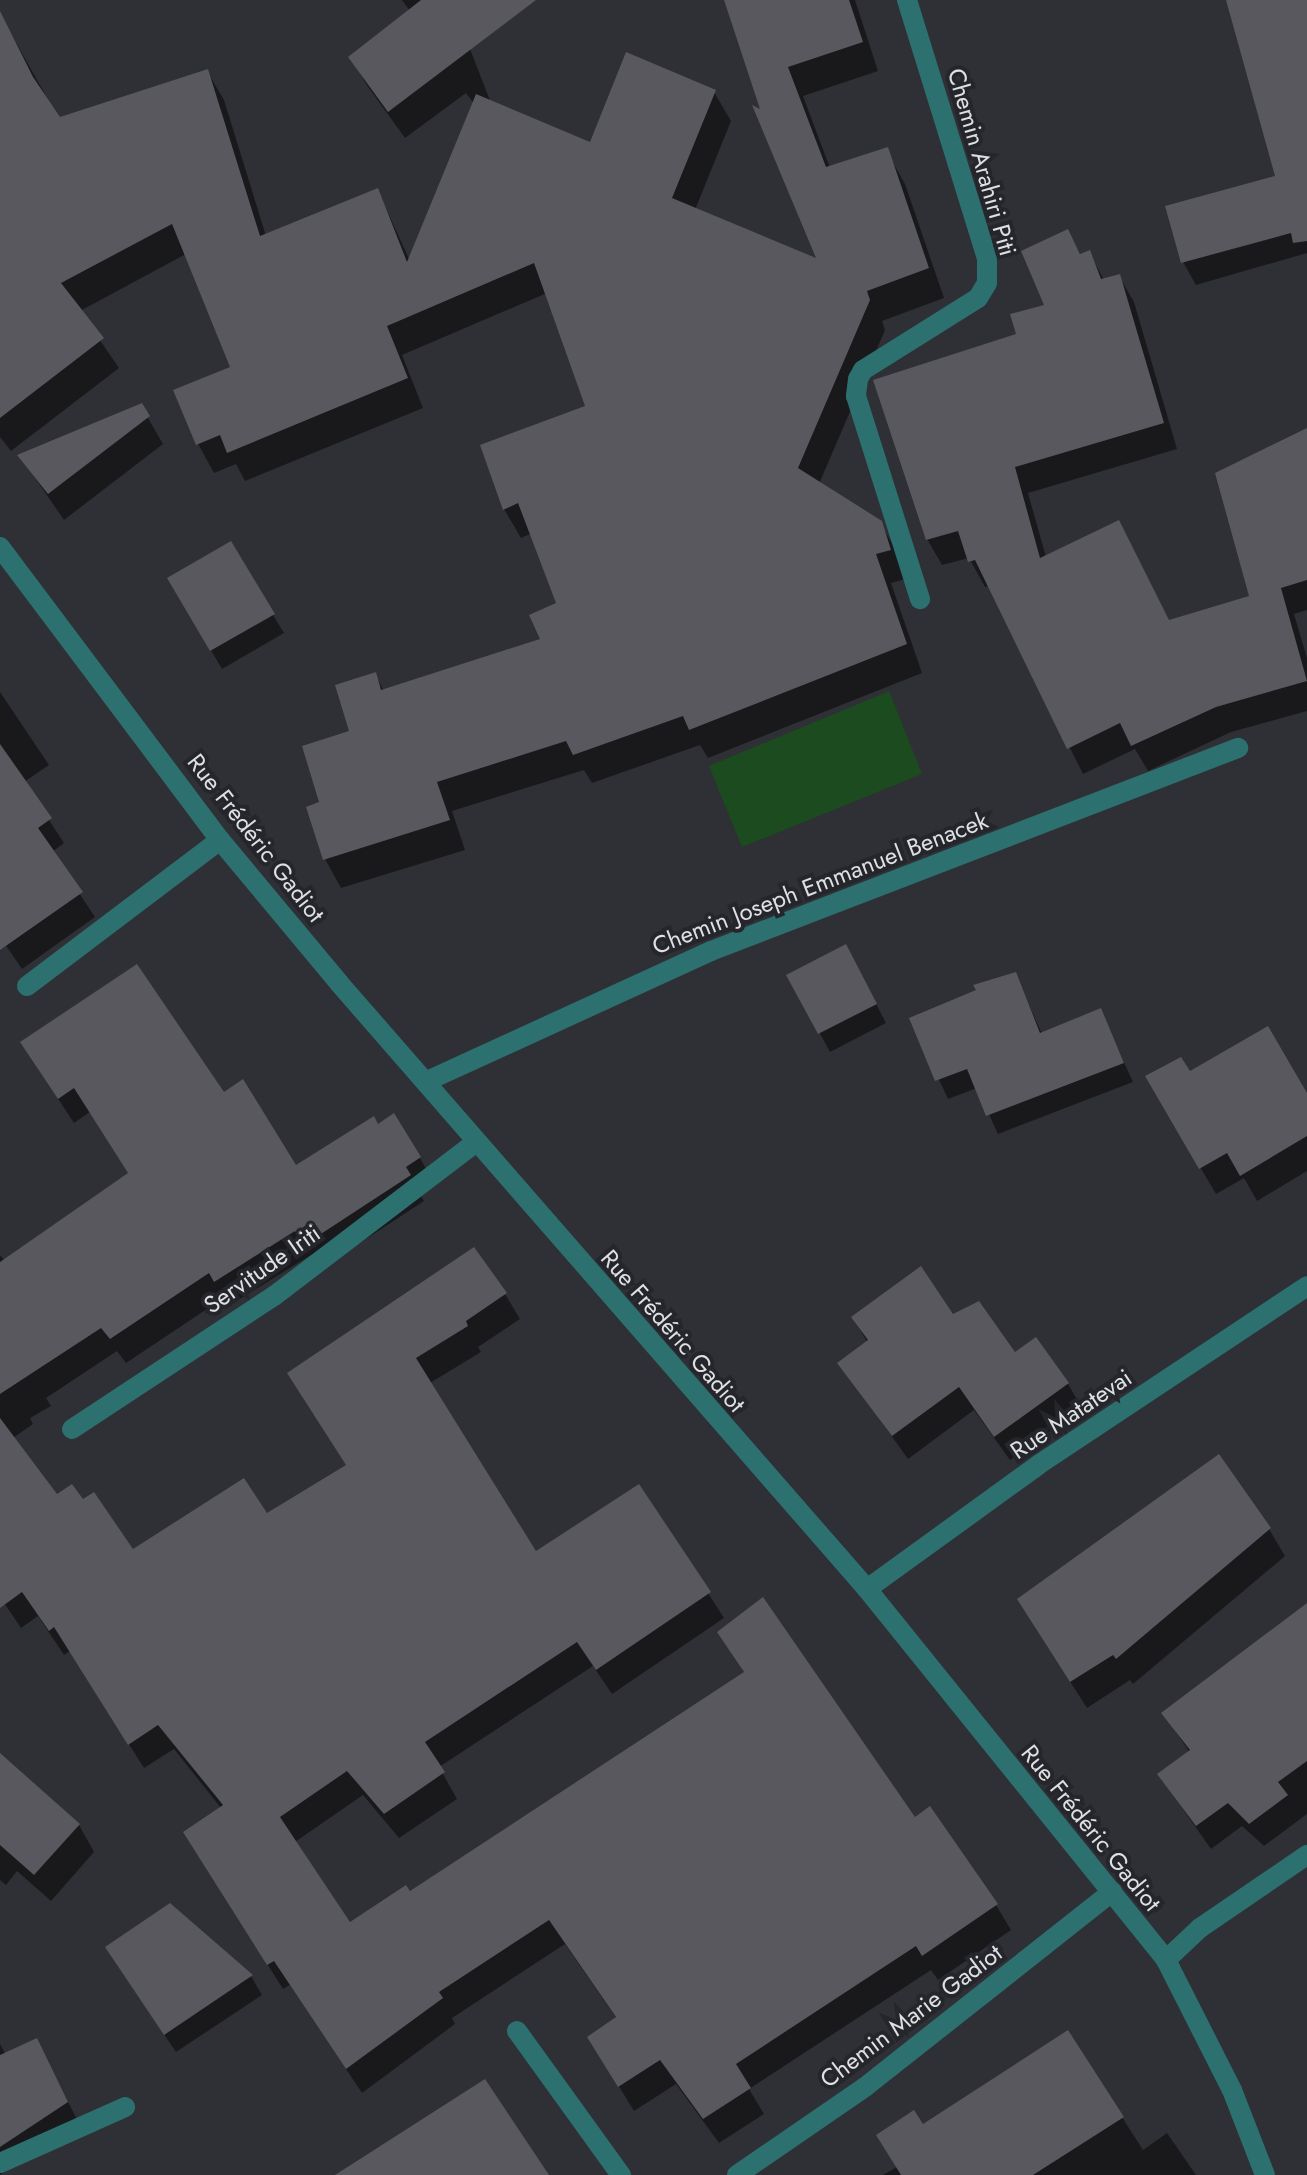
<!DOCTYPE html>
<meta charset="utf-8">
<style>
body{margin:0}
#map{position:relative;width:1307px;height:2175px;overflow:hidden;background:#2f3035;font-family:Jost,sans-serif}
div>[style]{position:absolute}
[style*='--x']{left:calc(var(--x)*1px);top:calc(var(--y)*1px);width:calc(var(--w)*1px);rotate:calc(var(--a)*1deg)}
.green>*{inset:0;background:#1b4b1e}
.shadow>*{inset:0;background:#0007}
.building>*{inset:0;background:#58585e}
.service>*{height:20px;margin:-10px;padding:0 10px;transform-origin:10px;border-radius:10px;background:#2c706f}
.minor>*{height:20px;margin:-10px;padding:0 10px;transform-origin:10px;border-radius:10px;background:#2c706f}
.tertiary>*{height:20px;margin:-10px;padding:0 10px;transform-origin:10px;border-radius:10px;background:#2c706f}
span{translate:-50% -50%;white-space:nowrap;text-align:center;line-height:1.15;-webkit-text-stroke:8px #25262b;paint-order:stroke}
.street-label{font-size:24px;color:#dfe0e3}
</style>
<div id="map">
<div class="green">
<div style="clip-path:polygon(889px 691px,922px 774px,742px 847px,709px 766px)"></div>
</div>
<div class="shadow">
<div style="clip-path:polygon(402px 0,451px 0,491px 103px,591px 145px,714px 92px,731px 121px,695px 210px,820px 261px,726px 0,855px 0,878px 71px,803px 96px,830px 168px,888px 154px,905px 184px,944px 298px,882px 321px,885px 330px,819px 484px,880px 523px,898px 553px,906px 579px,891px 583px,922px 673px,708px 758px,700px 745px,592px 783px,584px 770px,452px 811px,465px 850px,341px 888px,325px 859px,322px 803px,375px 675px,384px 691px,543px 640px,558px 604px,532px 533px,521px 538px,504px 509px,588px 407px,547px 293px,402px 355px,423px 408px,245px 481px,236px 464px,214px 473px,198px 444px,233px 368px,186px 254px,80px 311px,119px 368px,11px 451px,0 437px,0 14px,59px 119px,207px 71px,224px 100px,266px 236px,378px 191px,410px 261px,474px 104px,466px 93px,405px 138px,366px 84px,351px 57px,410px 11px)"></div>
<div style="clip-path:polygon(1228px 0,1307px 0,1307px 253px,1196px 285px,1183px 262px,1277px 178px)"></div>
<div style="clip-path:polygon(1068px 231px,1081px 255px,1089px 252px,1104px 280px,1119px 276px,1134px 302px,1177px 449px,1028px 493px,1046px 557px,1170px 622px,1252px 598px,1307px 431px,1307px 610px,1294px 614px,1307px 658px,1307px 711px,1231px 732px,1148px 771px,1135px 749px,1083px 774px,989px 586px,985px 587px,969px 558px,942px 565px,927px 539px,1019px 336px,1046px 306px)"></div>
<div style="clip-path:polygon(141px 406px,163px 444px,64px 520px,20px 456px)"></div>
<div style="clip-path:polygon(230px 544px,284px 633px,222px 669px,169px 579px)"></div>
<div style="clip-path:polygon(0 692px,49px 765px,24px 782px,64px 843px,52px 852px,95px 917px,22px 969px,0 937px)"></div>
<div style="clip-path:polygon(856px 965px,886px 1023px,830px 1052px,789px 976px)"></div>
<div style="clip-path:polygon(1015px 974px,1042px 1034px,1100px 1010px,1133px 1082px,998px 1134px,977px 1088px,948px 1099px,911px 1019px)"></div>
<div style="clip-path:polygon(37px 1067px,223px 1094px,296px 1168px,378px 1126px,420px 1158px,434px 1183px,419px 1193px,424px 1201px,320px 1269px,311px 1255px,230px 1305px,225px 1297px,126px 1363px,117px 1351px,46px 1398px,51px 1406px,30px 1418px,33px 1424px,13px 1438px,56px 1496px,133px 1551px,267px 1516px,347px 1466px,304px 1398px,505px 1294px,520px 1319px,478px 1347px,481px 1352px,430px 1383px,536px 1554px,639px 1486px,724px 1618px,612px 1694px,593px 1666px,439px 1767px,457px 1799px,399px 1838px,363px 1795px,295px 1842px,349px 1924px,410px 1894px,745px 1674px,719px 1632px,915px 1819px,996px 1905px,1011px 1930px,938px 1980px,931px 1970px,749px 2089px,764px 2114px,719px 2143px,676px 2084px,634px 2111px,604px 2062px,617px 2019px,565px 1944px,452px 2018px,455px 2024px,362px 2093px,290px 1985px,283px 1989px,200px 1857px,221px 1808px,174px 1749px,144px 1768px,70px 1651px,64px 1655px,38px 1616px,21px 1628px,0 1597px,0 1255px,5px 1261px,130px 1175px,90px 1112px,74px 1123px)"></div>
<div style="clip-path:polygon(1189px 1074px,1307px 1097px,1307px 1171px,1257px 1201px,1244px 1178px,1216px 1194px,1147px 1077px)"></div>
<div style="clip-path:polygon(952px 1316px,1068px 1384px,1082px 1408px,1010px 1460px,974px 1410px,908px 1459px,840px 1364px,868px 1343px,853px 1318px)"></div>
<div style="clip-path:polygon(1269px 1529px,1285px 1556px,1133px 1684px,1130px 1680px,1087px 1708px,1035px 1627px)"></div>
<div style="clip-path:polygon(1307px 1605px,1307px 1814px,1264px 1846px,1242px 1826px,1211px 1849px,1159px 1775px,1190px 1753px,1164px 1714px)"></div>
<div style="clip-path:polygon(0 1756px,79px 1825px,94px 1852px,51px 1901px,17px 1871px,6px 1885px,0 1880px)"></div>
<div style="clip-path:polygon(170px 1905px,251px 1976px,262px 1995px,176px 2052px,118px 1966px)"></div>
<div style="clip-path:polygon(1068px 2033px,1143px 2150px,1167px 2133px,1196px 2175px,883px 2175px,897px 2167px,923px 2126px)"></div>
<div style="clip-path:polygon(36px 2040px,80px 2125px,0 2175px,0 2044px,6px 2055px)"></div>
</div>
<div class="building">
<div style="clip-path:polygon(421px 0,536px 0,388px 112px,348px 57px)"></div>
<div style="clip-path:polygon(724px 0,849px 0,863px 42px,788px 67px,826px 167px,888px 147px,929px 268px,867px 291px,870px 300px,798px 468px,882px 521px,891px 550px,876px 554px,907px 644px,689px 730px,683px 716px,573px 755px,566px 741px,437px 782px,450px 820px,323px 860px,306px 807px,319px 802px,302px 746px,349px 731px,335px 685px,376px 672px,381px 690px,540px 639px,529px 615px,556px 603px,518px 503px,503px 510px,480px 445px,585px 406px,534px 263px,387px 326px,408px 378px,227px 453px,220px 435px,196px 445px,173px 390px,230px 367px,172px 224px,61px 283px,104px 338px,0 418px,0 11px,33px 77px,60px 117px,208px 69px,260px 236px,378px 188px,407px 262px,476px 94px,590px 142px,626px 52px,716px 90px,672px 198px,816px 258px,752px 105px,760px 109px)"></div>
<div style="clip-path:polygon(1226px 0,1307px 0,1307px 241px,1293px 243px,1291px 233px,1181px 263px,1165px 206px,1275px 176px)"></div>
<div style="clip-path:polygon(1068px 229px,1080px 254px,1090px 250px,1101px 279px,1120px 274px,1164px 423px,1015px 467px,1040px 558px,1119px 520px,1169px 620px,1249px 596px,1215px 473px,1307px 428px,1307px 580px,1281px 588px,1307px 681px,1216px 707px,1131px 746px,1120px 723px,1067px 749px,975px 560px,968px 562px,958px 531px,926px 540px,873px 380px,1016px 334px,1010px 314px,1044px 305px,1021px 251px)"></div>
<div style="clip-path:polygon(142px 403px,150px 416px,48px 494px,17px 455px)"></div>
<div style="clip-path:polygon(231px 541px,275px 614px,210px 651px,167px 578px)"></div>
<div style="clip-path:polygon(0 744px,52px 818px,38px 828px,83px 892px,0 950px)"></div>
<div style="clip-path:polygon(846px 944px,877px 1004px,818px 1034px,786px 975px)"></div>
<div style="clip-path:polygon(137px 964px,224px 1092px,243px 1079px,296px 1165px,374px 1116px,378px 1124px,394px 1113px,421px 1157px,406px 1167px,411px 1175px,304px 1245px,295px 1231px,214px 1282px,209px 1273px,110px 1339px,101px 1328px,0 1394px,0 1262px,128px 1173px,74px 1088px,58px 1099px,20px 1042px)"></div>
<div style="clip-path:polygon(1016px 972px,1040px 1033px,1101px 1008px,1124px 1063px,986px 1116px,967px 1069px,935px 1081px,909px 1018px,976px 990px,973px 985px)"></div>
<div style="clip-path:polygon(1268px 1026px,1307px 1093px,1307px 1136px,1240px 1176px,1227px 1153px,1199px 1169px,1145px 1076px,1181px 1057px,1190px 1071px)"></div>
<div style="clip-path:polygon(474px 1247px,507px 1293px,466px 1321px,468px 1326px,416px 1358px,536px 1551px,639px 1484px,711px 1592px,596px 1670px,577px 1642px,425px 1742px,445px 1772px,384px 1814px,347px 1771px,280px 1817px,350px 1922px,406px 1885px,410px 1891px,744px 1672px,717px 1632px,763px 1597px,915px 1817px,930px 1806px,998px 1904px,922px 1956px,916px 1946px,736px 2064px,751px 2088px,703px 2119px,660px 2060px,618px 2087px,587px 2037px,616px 2017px,549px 1920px,439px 1992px,443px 1998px,346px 2069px,274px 1961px,267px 1965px,183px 1832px,223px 1805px,158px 1725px,128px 1745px,54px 1627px,49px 1631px,22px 1592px,0 1608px,0 1418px,57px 1494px,72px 1484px,83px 1499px,94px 1492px,133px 1549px,244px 1478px,267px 1513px,346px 1465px,287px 1373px)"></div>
<div style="clip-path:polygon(921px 1266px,953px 1314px,979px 1301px,1015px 1352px,1036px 1337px,1069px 1383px,994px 1437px,959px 1387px,892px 1436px,837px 1363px,868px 1340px,851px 1317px)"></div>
<div style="clip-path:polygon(1219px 1454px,1271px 1528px,1116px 1659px,1113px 1655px,1070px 1682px,1017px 1599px)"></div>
<div style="clip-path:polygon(1307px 1603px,1307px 1761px,1278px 1782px,1288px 1795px,1249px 1824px,1228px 1803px,1196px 1826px,1157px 1774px,1190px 1750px,1161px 1713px)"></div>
<div style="clip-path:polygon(0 1753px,80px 1824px,34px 1875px,0 1845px)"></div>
<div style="clip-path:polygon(170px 1903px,253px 1975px,164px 2035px,105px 1947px)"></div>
<div style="clip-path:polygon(1068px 2030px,1124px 2117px,1033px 2175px,901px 2175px,876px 2135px,914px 2110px,923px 2124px)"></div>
<div style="clip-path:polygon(37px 2038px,68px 2102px,0 2147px,0 2055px)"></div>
<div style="clip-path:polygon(485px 2079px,549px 2175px,335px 2175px)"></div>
</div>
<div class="service">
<div style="--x:27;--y:986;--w:242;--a:-37.1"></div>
<div style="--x:72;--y:1429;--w:242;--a:-33.4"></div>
<div style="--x:274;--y:1296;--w:253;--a:-37.3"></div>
</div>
<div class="minor">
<div style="--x:907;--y:0;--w:270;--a:72.8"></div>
<div style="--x:987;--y:258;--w:25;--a:90"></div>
<div style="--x:987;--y:283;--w:17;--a:121"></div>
<div style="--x:978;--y:298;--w:136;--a:147.9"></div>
<div style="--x:863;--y:370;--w:10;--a:119"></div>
<div style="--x:858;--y:379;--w:17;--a:97"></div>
<div style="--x:856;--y:396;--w:213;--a:72.5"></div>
<div style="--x:427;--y:1081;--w:312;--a:-24.6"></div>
<div style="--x:711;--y:951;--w:565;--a:-21.07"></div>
<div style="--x:867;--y:1589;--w:211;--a:-35.9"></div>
<div style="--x:1038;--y:1465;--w:323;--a:-33.6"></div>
<div style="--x:1166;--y:1960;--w:47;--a:-43.3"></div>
<div style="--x:1200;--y:1928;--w:130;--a:-34.3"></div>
<div style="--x:517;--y:2031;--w:178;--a:54.2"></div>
<div style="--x:0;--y:2163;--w:137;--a:-24.1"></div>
<div style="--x:737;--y:2175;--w:155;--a:-34.5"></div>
<div style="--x:865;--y:2087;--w:315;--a:-38.3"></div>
</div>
<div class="tertiary">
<div style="--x:0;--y:547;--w:366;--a:53.1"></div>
<div style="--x:220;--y:840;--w:186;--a:50.2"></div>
<div style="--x:339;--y:983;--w:804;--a:48.93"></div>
<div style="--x:867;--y:1589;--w:476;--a:51.1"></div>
<div style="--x:1166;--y:1960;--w:146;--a:63.1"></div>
<div style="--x:1232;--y:2090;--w:91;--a:68.8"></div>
</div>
<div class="street-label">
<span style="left:982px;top:162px;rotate:74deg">Chemin Arahiri Piti</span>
<span style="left:256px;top:838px;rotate:52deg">Rue Frédéric Gadiot</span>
<span style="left:820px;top:883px;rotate:-21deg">Chemin Joseph Emmanuel Benacek</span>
<span style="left:262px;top:1269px;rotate:-35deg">Servitude Iriti</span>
<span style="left:673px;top:1331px;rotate:49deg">Rue Frédéric Gadiot</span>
<span style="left:1071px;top:1414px;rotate:-34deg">Rue Matatevai</span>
<span style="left:1091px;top:1828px;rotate:51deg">Rue Frédéric Gadiot</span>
<span style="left:911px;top:2016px;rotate:-37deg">Chemin Marie Gadiot</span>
</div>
</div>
